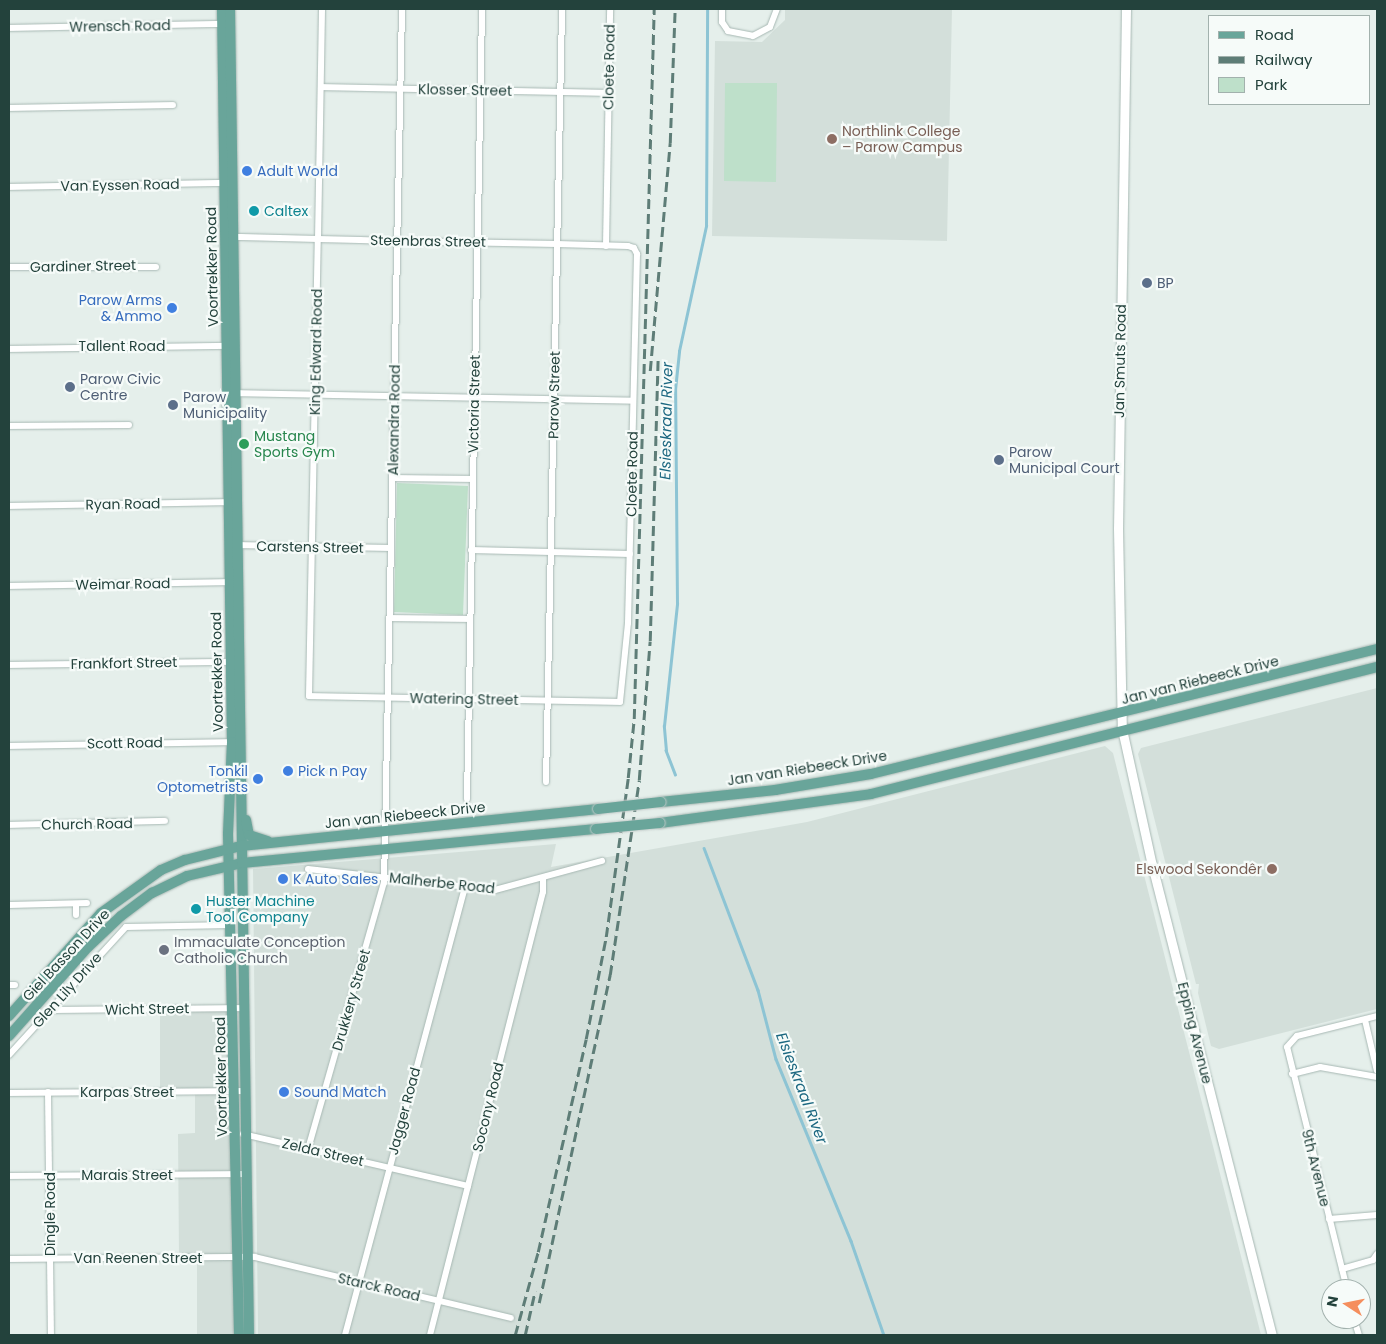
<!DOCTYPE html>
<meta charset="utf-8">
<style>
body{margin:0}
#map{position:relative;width:1386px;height:1344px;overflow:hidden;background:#e5efeb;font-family:Poppins,sans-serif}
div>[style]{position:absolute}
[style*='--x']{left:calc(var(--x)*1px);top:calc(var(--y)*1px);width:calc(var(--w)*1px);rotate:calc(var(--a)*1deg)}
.built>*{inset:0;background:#d3dfda}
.green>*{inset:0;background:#bee0ca}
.stream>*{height:2.5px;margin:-1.25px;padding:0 1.25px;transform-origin:1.25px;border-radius:1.25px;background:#8dc4d4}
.roads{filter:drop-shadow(0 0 1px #a7b8b3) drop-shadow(0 0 1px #a7b8b3)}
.street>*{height:6px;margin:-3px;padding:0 3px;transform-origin:3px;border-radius:3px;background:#fff}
.secondary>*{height:9px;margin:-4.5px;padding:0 4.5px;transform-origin:4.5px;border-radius:4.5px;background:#fff}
.primary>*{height:10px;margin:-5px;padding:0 5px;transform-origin:5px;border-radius:5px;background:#69a59a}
.rail>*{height:2.5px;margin-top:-1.25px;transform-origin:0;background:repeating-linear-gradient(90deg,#5e7d77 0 10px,transparent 0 15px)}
.bridges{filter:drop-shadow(0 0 1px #c1cac8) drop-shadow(0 0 1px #c1cac8)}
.primary-bridge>*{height:10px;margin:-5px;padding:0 5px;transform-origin:5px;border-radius:5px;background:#69a59a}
.dots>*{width:14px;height:14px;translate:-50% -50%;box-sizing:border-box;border:2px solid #f6fbf9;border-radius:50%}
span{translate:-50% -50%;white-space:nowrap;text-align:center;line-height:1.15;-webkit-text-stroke:4.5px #f6fbf9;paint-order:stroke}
.street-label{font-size:14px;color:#23423c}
.education-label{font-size:14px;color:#785e54}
.left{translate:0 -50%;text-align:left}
.right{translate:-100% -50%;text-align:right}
.shop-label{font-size:14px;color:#366cbe}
.culture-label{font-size:14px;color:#0d838f}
.service-label{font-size:14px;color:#4e5e75}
.leisure-label{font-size:14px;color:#27864d}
.worship-label{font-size:14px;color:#5b616d}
.water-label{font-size:15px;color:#1b6780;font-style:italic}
.frame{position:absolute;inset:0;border:10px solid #23423c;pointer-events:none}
.legend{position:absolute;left:1208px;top:15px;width:162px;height:90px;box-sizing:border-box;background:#f6fbf9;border:1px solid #a2b1ad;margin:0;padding:6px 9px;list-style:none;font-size:15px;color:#23423c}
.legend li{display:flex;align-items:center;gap:10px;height:25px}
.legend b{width:25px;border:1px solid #a2b1ad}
.north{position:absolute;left:1321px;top:1279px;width:50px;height:50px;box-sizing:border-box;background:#f6fbf9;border:1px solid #a2b1ad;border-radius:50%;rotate:281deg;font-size:14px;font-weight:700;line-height:20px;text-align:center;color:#23423c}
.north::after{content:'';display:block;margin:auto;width:18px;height:22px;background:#f58e5d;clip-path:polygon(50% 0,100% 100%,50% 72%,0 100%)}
</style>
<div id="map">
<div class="built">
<div style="clip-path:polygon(785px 9px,952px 9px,947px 241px,712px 236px,715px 41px,762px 42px,785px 20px)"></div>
<div style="clip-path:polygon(1377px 688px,1377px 1009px,1219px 1049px,1211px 1046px,1198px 993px,1199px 984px,1196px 984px,1138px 754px,1141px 748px)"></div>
<div style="clip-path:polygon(1105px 746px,1113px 753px,1261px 1335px,258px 1335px,253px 869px,556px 844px,551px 867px,807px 822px)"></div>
<div style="clip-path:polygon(233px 1008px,238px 1335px,197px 1335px,197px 1259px,179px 1258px,178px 1134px,195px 1133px,195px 1092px,160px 1092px,160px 1010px)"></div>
</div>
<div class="green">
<div style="clip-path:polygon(725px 83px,777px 83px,776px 182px,724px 181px)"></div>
<div style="clip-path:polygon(397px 483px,468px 486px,463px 615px,394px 612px)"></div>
</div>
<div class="stream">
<div style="--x:675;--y:775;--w:26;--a:-111"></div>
<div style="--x:666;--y:751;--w:25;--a:-95"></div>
<div style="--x:664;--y:726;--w:123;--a:-83.9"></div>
<div style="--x:677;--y:604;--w:214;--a:-90.5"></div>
<div style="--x:675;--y:390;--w:39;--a:-84"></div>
<div style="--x:679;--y:351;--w:128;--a:-77.8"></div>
<div style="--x:706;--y:226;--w:217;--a:-89.7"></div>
<div style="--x:704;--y:848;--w:152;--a:69.2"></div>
<div style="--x:758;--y:990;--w:71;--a:75.4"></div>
<div style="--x:776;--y:1059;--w:197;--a:67.6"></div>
<div style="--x:851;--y:1241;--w:100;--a:70.7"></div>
</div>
<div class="roads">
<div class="street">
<div style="--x:722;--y:9;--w:13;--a:90"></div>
<div style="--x:722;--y:22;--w:11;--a:56"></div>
<div style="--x:728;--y:31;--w:25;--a:11"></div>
<div style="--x:753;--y:36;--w:19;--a:-28"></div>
<div style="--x:770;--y:27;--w:19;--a:-69"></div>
<div style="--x:9;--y:28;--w:216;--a:-1.1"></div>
<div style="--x:321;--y:87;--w:288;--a:1.2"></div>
<div style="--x:9;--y:108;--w:164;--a:-1"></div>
<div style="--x:9;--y:187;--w:218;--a:-1.1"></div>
<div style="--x:231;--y:237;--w:10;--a:0"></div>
<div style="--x:241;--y:237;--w:77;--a:1.5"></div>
<div style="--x:318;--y:239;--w:42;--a:1.4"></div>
<div style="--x:360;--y:240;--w:37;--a:2"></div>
<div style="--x:397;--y:241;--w:160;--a:1.1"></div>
<div style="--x:557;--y:244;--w:71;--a:1.6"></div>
<div style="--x:628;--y:246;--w:6;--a:18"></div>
<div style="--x:634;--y:248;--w:7;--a:63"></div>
<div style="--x:637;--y:254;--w:369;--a:91.4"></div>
<div style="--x:628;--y:623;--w:79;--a:95.8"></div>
<div style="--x:620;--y:702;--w:311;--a:-178.9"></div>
<div style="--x:309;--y:696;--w:457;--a:-88.9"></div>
<div style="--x:318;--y:239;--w:230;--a:-89"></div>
<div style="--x:606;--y:246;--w:237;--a:-89"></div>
<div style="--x:9;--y:267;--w:147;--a:0"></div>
<div style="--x:9;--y:349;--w:221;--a:-0.8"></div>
<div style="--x:232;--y:393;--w:401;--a:1.1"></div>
<div style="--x:9;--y:426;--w:120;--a:-0.5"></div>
<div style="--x:393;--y:478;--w:80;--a:0.7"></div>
<div style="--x:9;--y:506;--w:223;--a:-1"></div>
<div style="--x:235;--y:545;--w:156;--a:1.1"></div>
<div style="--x:471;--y:550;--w:159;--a:1.4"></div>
<div style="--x:9;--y:586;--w:223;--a:-1"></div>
<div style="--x:390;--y:618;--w:80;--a:0.7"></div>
<div style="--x:9;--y:665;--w:223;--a:-0.8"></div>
<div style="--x:9;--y:746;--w:226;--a:-1"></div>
<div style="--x:546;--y:782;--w:773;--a:-88.81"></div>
<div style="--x:467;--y:799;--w:790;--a:-88.91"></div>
<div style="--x:9;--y:825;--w:156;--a:-1.5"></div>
<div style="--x:308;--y:869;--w:188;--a:6.4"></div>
<div style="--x:495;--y:890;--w:111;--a:-15.2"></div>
<div style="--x:9;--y:905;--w:78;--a:-1.5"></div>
<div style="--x:76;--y:915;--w:11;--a:-90"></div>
<div style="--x:9;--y:985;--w:6;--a:0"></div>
<div style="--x:52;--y:1007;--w:5;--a:37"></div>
<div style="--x:56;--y:1010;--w:188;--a:-0.6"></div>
<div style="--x:1365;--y:1020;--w:52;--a:76.8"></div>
<div style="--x:9;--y:1055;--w:173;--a:-47.6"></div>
<div style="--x:126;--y:927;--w:105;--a:-1.1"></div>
<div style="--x:1292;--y:1074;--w:29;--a:-14"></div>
<div style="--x:1320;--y:1067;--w:58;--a:10"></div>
<div style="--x:48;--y:1092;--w:243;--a:89.3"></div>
<div style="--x:9;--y:1093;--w:236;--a:-0.5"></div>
<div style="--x:243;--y:1134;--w:231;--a:13"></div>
<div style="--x:308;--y:1149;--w:277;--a:-74.1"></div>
<div style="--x:384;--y:883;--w:874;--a:-88.82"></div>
<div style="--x:9;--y:1176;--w:237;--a:-0.5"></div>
<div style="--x:1329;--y:1219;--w:48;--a:-4.8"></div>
<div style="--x:9;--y:1259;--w:246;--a:-0.5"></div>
<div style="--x:255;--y:1257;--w:263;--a:13.4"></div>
<div style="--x:1342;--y:1269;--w:32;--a:-16"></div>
<div style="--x:1373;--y:1260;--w:7;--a:-56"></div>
<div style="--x:1347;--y:1289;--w:249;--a:-103.9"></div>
<div style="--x:1287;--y:1047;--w:15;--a:-48"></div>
<div style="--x:1297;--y:1036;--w:82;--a:-14"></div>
<div style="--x:1354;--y:1319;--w:17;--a:73"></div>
<div style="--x:345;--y:1335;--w:465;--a:-75"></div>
<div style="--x:430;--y:1335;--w:457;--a:-75.7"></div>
<div style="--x:543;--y:892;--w:14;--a:-90"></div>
</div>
<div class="secondary">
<div style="--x:1126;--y:9;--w:519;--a:90.88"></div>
<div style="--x:1118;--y:528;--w:201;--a:88.9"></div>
<div style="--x:1122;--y:729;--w:139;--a:77.6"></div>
<div style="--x:1152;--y:865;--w:485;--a:75.7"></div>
</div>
<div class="primary">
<div style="--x:222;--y:9;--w:733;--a:89.22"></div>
<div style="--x:232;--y:742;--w:92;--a:92.5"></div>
<div style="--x:228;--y:834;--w:501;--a:88.74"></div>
<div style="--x:230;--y:9;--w:1326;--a:89.18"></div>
<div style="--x:661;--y:802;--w:115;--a:-6"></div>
<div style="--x:775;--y:790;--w:97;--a:-9.5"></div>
<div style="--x:871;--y:774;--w:521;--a:-13.88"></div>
<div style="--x:246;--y:820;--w:15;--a:79"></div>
<div style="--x:249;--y:835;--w:20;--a:18"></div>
<div style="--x:660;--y:823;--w:213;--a:-7.8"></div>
<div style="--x:871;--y:794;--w:522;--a:-14.09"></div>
<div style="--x:9;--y:1016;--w:138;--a:-48.2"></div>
<div style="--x:101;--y:913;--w:74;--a:-35.6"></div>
<div style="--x:161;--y:870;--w:26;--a:-23"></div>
<div style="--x:185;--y:860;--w:58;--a:-14"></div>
<div style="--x:241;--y:846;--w:359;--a:-5.9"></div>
<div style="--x:9;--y:1036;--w:119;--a:-48.4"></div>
<div style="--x:88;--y:947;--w:45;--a:-43.2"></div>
<div style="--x:121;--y:916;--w:39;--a:-37"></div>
<div style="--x:152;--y:893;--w:39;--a:-26"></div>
<div style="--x:187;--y:876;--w:57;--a:-13.3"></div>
<div style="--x:242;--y:863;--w:356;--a:-5.5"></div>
</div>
</div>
<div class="rail">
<div style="--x:650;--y:371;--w:229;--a:-85"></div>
<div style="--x:670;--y:143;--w:134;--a:-87.9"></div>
<div style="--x:539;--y:1303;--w:336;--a:-77.8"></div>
<div style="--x:610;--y:975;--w:197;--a:-81.5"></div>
<div style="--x:639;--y:780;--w:139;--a:-85.5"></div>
<div style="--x:650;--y:641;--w:281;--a:-88.4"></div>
<div style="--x:515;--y:1335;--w:86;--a:-74.5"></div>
<div style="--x:538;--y:1252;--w:218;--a:-77.3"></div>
<div style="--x:586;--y:1039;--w:104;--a:-78.9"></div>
<div style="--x:606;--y:937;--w:161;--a:-82.1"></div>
<div style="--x:628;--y:778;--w:59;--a:-84.2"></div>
<div style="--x:634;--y:719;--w:710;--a:-88.39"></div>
<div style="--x:525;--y:1335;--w:45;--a:-77.2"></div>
</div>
<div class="bridges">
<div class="primary-bridge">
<div style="--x:598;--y:809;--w:63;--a:-6.3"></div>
<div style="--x:596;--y:829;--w:64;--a:-5.4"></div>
</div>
</div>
<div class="dots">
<div style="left:832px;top:139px;background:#8d6e63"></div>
<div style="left:247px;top:171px;background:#3f7fe0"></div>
<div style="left:254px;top:211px;background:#0f9aa8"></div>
<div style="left:1147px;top:283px;background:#5c6f8a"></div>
<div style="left:172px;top:308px;background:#3f7fe0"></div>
<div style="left:70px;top:387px;background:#5c6f8a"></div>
<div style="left:173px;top:405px;background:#5c6f8a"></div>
<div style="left:244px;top:444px;background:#2e9e5b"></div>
<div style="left:999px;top:460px;background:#5c6f8a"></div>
<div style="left:288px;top:771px;background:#3f7fe0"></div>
<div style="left:258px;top:779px;background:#3f7fe0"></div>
<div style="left:1272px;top:869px;background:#8d6e63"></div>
<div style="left:283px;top:879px;background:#3f7fe0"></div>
<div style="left:196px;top:909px;background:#0f9aa8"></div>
<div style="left:164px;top:950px;background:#6b7280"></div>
<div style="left:284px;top:1092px;background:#3f7fe0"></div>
</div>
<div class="street-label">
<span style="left:120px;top:26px;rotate:-1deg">Wrensch Road</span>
<span style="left:609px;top:67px;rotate:-89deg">Cloete Road</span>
<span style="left:465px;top:90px;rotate:1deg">Klosser Street</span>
<span style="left:120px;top:185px;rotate:-1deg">Van Eyssen Road</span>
<span style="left:428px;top:241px;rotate:1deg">Steenbras Street</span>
<span style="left:83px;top:266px;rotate:-1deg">Gardiner Street</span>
<span style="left:212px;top:267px;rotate:-91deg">Voortrekker Road</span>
<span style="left:122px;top:346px">Tallent Road</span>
<span style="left:316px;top:352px;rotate:-89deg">King Edward Road</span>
<span style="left:1120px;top:361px;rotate:-89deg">Jan Smuts Road</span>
<span style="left:554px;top:395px;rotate:-89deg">Parow Street</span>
<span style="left:474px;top:404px;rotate:-89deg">Victoria Street</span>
<span style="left:394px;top:420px;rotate:-89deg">Alexandra Road</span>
<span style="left:632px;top:474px;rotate:-89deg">Cloete Road</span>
<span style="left:123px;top:504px;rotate:-1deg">Ryan Road</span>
<span style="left:310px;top:547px;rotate:1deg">Carstens Street</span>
<span style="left:123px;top:584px;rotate:-1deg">Weimar Road</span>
<span style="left:124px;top:663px;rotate:-1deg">Frankfort Street</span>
<span style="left:217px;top:672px;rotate:-91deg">Voortrekker Road</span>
<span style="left:1200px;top:680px;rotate:-14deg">Jan van Riebeeck Drive</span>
<span style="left:464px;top:699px;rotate:1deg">Watering Street</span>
<span style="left:125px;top:743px;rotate:-1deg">Scott Road</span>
<span style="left:807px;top:768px;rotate:-9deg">Jan van Riebeeck Drive</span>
<span style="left:405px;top:815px;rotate:-6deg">Jan van Riebeeck Drive</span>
<span style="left:87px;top:824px;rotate:-1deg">Church Road</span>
<span style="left:442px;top:883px;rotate:6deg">Malherbe Road</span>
<span style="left:66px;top:955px;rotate:-47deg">Giel Basson Drive</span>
<span style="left:67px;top:990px;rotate:-48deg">Glen Lily Drive</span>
<span style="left:351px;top:1000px;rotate:-74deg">Drukkery Street</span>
<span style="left:147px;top:1009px;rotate:-1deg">Wicht Street</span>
<span style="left:1195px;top:1033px;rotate:76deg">Epping Avenue</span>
<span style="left:221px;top:1077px;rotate:-91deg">Voortrekker Road</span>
<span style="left:127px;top:1092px">Karpas Street</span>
<span style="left:488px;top:1107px;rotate:-76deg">Socony Road</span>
<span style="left:404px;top:1111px;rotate:-75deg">Jagger Road</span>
<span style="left:323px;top:1152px;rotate:13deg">Zelda Street</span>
<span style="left:1316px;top:1168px;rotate:76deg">9th Avenue</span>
<span style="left:127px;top:1175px">Marais Street</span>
<span style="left:50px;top:1214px;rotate:-90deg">Dingle Road</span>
<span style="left:138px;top:1258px">Van Reenen Street</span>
<span style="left:379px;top:1287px;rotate:13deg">Starck Road</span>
</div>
<div class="education-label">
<span class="left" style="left:842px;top:139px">Northlink College<br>– Parow Campus</span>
<span class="right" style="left:1262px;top:869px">Elswood Sekondêr</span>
</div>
<div class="shop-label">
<span class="left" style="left:257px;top:171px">Adult World</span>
<span class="right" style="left:162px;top:308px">Parow Arms<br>&amp; Ammo</span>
<span class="right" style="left:248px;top:779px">Tonkil<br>Optometrists</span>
<span class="left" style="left:298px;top:771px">Pick n Pay</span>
<span class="left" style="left:293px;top:879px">K Auto Sales</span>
<span class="left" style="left:294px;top:1092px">Sound Match</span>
</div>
<div class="culture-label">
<span class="left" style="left:264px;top:211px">Caltex</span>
<span class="left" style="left:206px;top:909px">Huster Machine<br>Tool Company</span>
</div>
<div class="service-label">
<span class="left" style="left:1157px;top:283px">BP</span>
<span class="left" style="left:80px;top:387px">Parow Civic<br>Centre</span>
<span class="left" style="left:183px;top:405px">Parow<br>Municipality</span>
<span class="left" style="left:1009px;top:460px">Parow<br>Municipal Court</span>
</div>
<div class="leisure-label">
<span class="left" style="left:254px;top:444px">Mustang<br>Sports Gym</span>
</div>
<div class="worship-label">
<span class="left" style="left:174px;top:950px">Immaculate Conception<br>Catholic Church</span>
</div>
<div class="water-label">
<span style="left:666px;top:421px;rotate:-89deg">Elsieskraal River</span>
<span style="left:802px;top:1088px;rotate:69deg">Elsieskraal River</span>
</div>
<div class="frame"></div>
<ul class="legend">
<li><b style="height:6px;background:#69a59a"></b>Road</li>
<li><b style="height:6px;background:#5e7d77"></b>Railway</li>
<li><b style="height:14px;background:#bee0ca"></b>Park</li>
</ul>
<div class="north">N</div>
</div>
